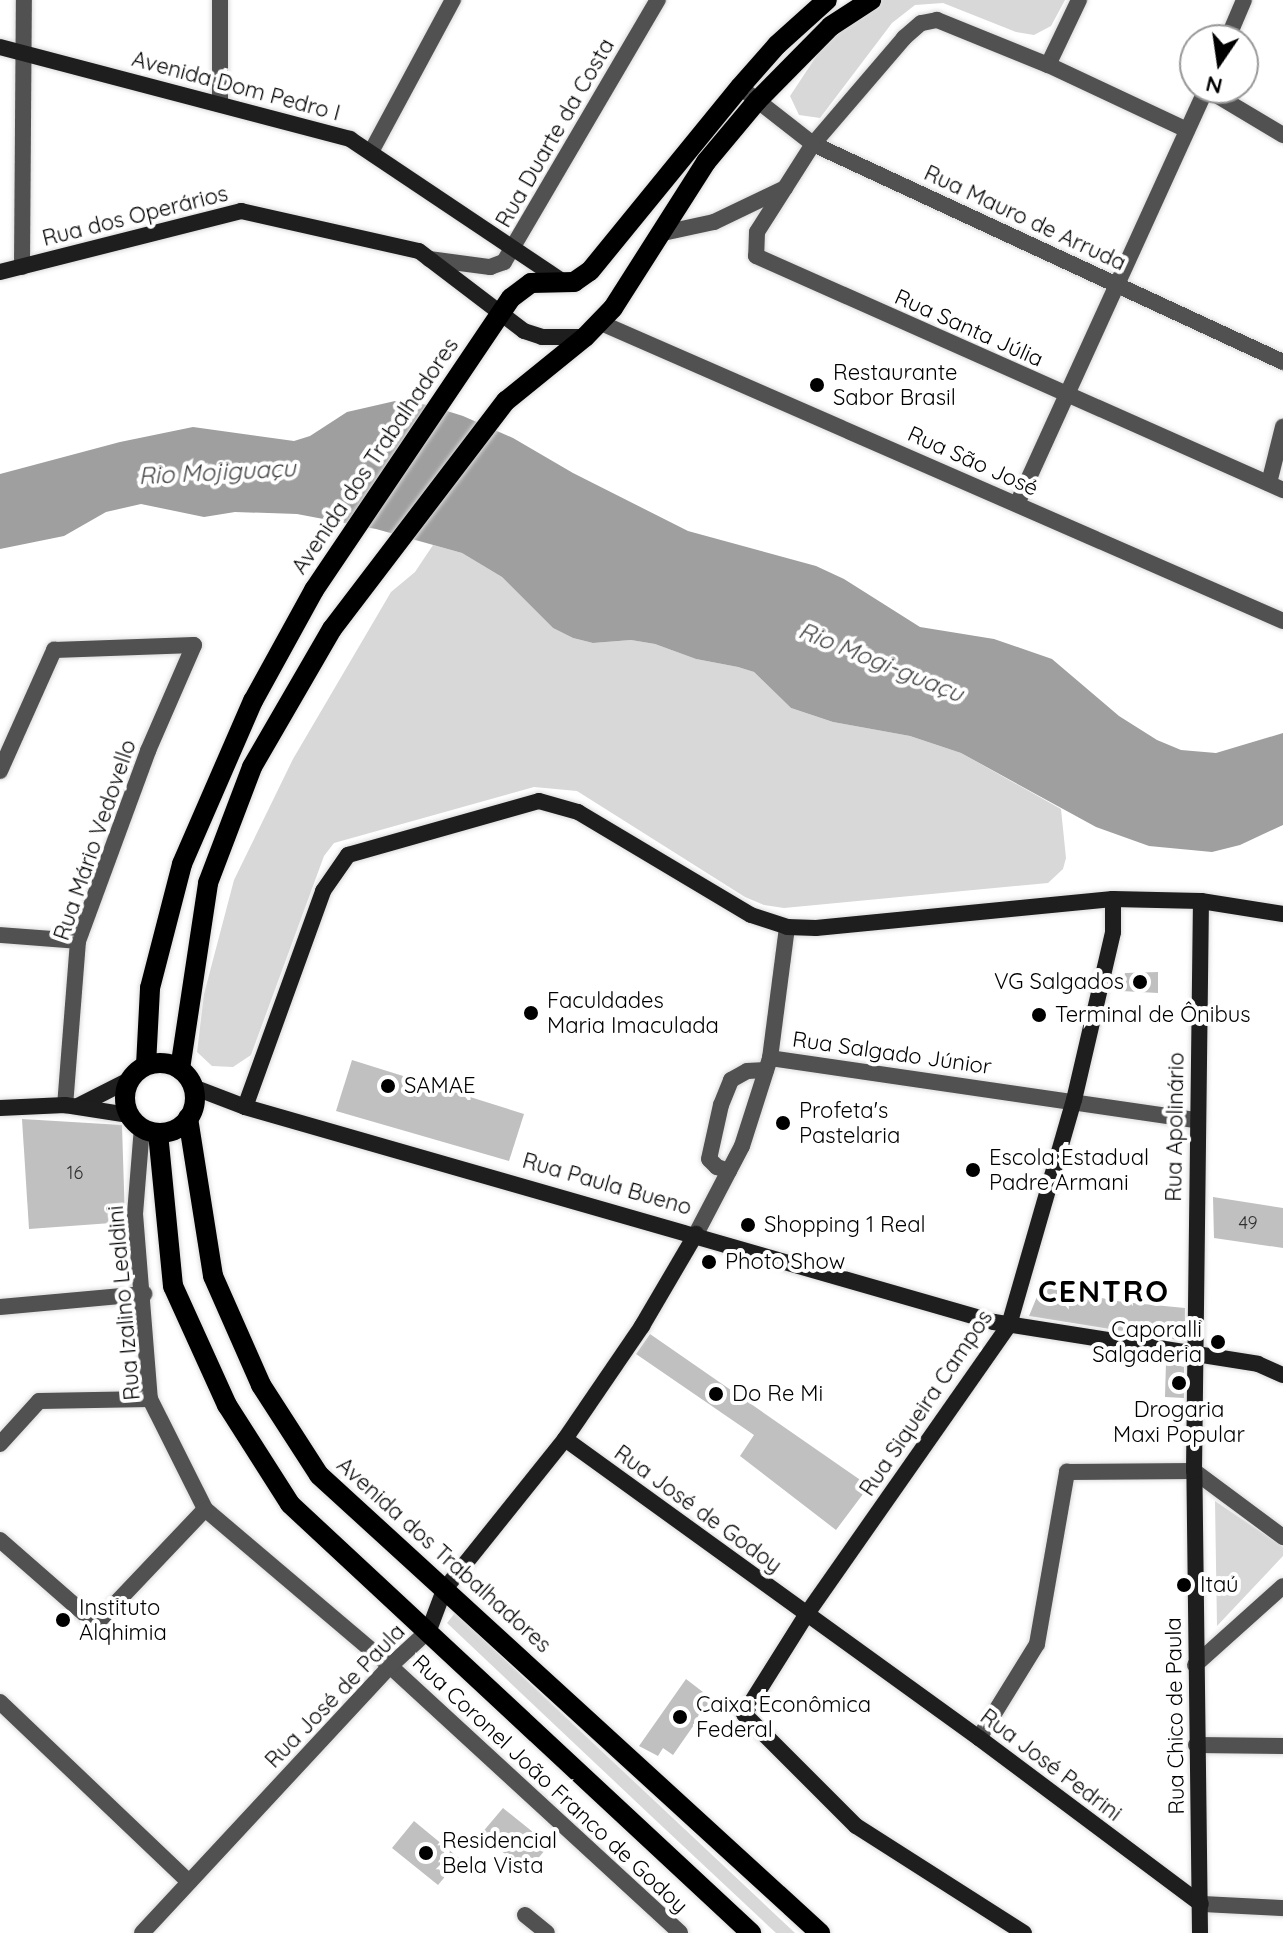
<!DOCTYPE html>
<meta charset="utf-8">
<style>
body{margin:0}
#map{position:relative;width:1283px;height:1933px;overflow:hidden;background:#fff;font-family:Quicksand,sans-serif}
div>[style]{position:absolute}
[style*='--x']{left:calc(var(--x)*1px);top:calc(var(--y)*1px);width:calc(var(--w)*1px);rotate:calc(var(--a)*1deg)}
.green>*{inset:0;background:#d8d8d8}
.water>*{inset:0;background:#9f9f9f}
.building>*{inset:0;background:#c0c0c0}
.roads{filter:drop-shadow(0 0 2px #dbdbdb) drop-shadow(0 0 2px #dbdbdb)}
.minor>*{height:16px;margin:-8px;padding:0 8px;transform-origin:8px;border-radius:8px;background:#515151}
.tertiary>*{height:16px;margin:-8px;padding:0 8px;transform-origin:8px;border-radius:8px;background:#515151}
.secondary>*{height:16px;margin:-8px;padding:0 8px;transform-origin:8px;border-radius:8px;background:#1e1e1e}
.primary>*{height:20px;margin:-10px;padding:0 10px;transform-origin:10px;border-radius:10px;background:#000}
.primary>.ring{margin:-10px;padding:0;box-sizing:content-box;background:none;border:20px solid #000;border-radius:50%}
.dots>*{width:22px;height:22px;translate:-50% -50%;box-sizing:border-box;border:4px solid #fff;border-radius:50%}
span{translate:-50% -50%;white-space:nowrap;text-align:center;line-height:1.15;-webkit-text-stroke:8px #fff;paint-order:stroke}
.number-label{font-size:18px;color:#303030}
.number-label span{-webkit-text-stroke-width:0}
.street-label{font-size:22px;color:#000}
.poi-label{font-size:22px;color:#000}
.left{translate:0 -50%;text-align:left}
.right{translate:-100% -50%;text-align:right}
.water-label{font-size:24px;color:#404040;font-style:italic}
.district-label{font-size:30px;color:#000;font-weight:700;letter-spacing:2px}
.north{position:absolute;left:1179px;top:24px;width:80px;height:80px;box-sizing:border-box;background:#fff;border:2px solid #999;border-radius:50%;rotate:193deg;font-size:22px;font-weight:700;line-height:32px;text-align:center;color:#000}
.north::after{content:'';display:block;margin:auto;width:28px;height:36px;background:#000;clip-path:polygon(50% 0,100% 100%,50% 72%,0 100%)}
</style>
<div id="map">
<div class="green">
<div style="clip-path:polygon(878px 0,1065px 0,1051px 26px,1034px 35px,1016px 32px,943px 3px,915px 5px,892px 23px,820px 118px,799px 115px,790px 96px,835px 28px)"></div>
<div style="clip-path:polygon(433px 545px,462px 553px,502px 577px,553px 628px,573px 638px,593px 643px,631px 640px,655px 644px,696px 659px,738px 667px,754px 672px,791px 708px,833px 722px,910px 736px,961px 753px,1061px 809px,1066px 858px,1063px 869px,1048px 883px,784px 908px,764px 905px,745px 897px,577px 791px,534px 787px,334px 843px,324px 856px,251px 1055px,233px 1067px,212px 1066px,197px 1052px,204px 994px,234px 880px,293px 759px,391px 592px,415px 572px)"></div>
<div style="clip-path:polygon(1215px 1501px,1283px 1547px,1283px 1556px,1217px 1626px)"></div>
<div style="clip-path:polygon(455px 1613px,795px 1933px,776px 1933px,649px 1814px,447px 1623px)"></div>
</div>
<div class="water">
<div style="clip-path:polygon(395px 401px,428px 405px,463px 416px,513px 438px,573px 473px,688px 531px,816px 566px,844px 579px,920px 627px,994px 639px,1052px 659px,1119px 716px,1157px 740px,1181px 750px,1216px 753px,1283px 733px,1283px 825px,1240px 845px,1212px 852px,1149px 846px,1096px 827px,961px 753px,910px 736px,833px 722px,791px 708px,754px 672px,738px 667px,696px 659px,655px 644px,631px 640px,593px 643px,573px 638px,553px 628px,502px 577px,462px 553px,376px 529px,297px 514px,235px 512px,204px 517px,141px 504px,106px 512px,64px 536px,0 549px,0 474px,120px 442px,193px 427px,294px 441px,310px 436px,347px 412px)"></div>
</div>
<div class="building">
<div style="clip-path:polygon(1158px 972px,1158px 993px,1121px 991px,1125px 973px)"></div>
<div style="clip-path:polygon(352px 1060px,524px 1114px,509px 1161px,336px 1111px)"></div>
<div style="clip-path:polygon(22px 1119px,122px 1125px,125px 1222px,29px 1229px)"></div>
<div style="clip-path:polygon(1213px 1197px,1283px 1208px,1283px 1248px,1214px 1238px)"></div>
<div style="clip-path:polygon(1041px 1287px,1123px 1302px,1185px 1308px,1185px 1341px,1029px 1316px)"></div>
<div style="clip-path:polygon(650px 1334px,869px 1486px,836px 1530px,740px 1456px,754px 1435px,636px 1354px)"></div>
<div style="clip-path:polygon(1166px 1362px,1184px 1367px,1184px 1398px,1165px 1397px)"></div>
<div style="clip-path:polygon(686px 1679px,712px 1699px,673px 1755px,663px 1748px,658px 1756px,639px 1746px)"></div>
<div style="clip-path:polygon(503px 1808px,549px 1845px,527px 1872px,481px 1834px)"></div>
<div style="clip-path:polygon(414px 1821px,460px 1859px,438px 1885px,392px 1848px)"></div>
</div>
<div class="roads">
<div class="minor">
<div style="--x:1048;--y:65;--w:72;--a:-64.5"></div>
<div style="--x:1206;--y:89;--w:90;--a:30.9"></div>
<div style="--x:220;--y:104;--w:104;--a:-90"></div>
<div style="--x:1187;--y:130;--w:153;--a:-154.9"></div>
<div style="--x:1048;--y:65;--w:120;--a:-157.9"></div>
<div style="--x:937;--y:20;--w:16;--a:169"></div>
<div style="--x:921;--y:23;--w:23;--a:139"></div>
<div style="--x:904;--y:38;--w:140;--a:130.6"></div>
<div style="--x:813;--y:144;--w:518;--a:24.88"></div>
<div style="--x:371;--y:152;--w:173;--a:-61.7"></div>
<div style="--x:663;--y:233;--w:52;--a:-12.2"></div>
<div style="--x:714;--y:222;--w:79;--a:-25.6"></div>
<div style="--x:429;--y:259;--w:62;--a:7.5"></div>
<div style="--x:490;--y:267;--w:15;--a:-20"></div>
<div style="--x:504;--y:262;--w:304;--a:-59.6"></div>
<div style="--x:22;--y:267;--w:267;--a:-89.6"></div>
<div style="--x:1269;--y:483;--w:58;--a:-76"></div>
<div style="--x:0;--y:771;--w:133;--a:-65.9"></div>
<div style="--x:54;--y:650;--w:140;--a:-2"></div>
<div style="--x:194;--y:645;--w:116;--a:113.5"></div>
<div style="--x:148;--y:751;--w:202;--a:110.2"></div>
<div style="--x:78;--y:941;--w:165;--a:94.5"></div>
<div style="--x:0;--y:935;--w:78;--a:4.4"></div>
<div style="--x:770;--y:1058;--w:430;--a:8.3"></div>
<div style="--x:142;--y:1127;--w:87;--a:94.6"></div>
<div style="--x:135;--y:1214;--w:186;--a:85.4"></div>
<div style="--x:150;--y:1399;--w:123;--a:63.4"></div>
<div style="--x:205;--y:1509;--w:243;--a:40.3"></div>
<div style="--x:390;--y:1666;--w:394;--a:42.6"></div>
<div style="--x:729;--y:1171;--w:13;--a:-162"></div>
<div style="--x:717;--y:1167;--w:11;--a:-135"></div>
<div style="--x:709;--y:1159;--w:55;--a:-77.5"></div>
<div style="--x:721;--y:1105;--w:27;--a:-68"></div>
<div style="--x:731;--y:1080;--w:18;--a:-29"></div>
<div style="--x:747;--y:1071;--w:19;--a:-3"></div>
<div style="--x:696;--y:1234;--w:99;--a:-62.4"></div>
<div style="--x:742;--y:1146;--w:92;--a:-72.3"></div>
<div style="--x:770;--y:1058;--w:132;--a:-82.6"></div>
<div style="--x:0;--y:1307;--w:145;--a:-5.2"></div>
<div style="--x:0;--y:1444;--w:58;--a:-47.8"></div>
<div style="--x:39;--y:1401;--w:111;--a:-1"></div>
<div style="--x:0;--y:1540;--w:128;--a:41.2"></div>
<div style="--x:96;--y:1624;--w:158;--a:-46.5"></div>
<div style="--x:1195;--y:1665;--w:118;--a:-41.9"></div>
<div style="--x:0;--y:1702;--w:261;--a:43.6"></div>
<div style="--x:979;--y:1738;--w:110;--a:-58.3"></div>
<div style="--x:1037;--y:1644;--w:175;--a:-80.1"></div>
<div style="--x:1067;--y:1472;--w:127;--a:-0.5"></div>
<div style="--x:1194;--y:1471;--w:111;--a:36.6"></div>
<div style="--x:1196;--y:1745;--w:87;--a:0.7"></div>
<div style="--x:1201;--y:1904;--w:82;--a:2.8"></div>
<div style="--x:525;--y:1915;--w:28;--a:39"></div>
<div style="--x:142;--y:1933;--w:364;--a:-47.1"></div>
<div style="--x:390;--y:1666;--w:53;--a:-42.7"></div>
</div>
<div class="tertiary">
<div style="--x:1227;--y:40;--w:43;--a:-67"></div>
<div style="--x:740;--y:87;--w:93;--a:38"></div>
<div style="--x:813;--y:144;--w:104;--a:122.5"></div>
<div style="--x:757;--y:232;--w:24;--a:92"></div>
<div style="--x:756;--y:256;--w:577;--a:23.94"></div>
<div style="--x:601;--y:323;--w:744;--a:23.6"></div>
<div style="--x:1017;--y:504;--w:457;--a:-65.5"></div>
</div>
<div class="secondary">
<div style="--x:0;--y:47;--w:362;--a:14.7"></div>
<div style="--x:350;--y:139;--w:259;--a:33.8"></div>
<div style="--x:0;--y:272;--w:249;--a:-14.2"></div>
<div style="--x:241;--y:211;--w:182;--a:12.7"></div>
<div style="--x:419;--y:251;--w:132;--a:37.3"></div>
<div style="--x:524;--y:331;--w:19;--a:18"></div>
<div style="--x:542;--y:337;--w:43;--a:0"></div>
<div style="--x:193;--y:1087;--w:56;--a:21"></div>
<div style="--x:245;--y:1107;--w:779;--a:16.02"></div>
<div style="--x:994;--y:1322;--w:267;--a:9"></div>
<div style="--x:1258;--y:1364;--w:27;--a:24"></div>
<div style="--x:78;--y:1106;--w:57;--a:-27"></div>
<div style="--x:245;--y:1107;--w:230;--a:-70.1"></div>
<div style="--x:323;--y:891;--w:44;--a:-55.2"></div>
<div style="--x:348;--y:855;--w:198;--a:-15.8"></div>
<div style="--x:539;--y:801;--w:41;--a:15.8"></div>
<div style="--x:578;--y:812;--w:201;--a:30.8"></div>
<div style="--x:751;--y:915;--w:38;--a:18"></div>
<div style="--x:787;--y:927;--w:29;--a:2"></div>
<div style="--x:816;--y:928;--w:298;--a:-5.6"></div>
<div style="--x:1113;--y:899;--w:88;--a:1.3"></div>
<div style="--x:1201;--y:901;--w:83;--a:9"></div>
<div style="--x:0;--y:1108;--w:65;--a:-2.6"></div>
<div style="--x:65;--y:1105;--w:65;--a:8.9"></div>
<div style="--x:565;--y:1439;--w:511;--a:35.84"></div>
<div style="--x:979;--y:1738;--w:277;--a:36.8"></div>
<div style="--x:429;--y:1630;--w:43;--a:-69.4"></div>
<div style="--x:444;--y:1590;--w:193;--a:-51.3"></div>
<div style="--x:565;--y:1439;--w:137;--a:-55.7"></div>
<div style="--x:642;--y:1326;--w:107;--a:-59.6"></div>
<div style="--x:1024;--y:1933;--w:199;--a:-147.5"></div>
<div style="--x:856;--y:1826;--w:158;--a:-135"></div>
<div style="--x:744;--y:1714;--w:117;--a:-57.9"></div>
<div style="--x:806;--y:1615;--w:354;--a:-55"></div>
<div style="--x:1009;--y:1325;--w:234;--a:-73.9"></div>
<div style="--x:1074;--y:1100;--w:172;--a:-76.9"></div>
<div style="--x:1113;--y:932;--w:33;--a:-90"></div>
<div style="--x:1200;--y:1933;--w:462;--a:-90.7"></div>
<div style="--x:1194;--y:1471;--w:570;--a:-89.3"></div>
</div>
<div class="primary">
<div class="ring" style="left:125px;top:1063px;width:50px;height:50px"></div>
<div style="--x:146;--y:1065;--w:77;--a:-87"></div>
<div style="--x:150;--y:988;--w:128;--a:-75.5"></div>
<div style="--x:182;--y:864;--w:178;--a:-66.5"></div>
<div style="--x:253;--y:701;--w:127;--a:-61.2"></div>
<div style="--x:314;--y:590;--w:352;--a:-56"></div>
<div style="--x:511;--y:298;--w:25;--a:-37"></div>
<div style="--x:531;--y:283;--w:43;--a:-1.3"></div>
<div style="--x:574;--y:282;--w:19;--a:-35"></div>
<div style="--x:590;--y:271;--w:237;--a:-50.8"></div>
<div style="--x:740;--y:87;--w:56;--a:-48.6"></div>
<div style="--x:777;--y:45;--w:67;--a:-42"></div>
<div style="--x:180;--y:1069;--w:188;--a:-81.4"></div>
<div style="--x:208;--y:883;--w:124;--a:-69.2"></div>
<div style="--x:252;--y:767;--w:160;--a:-59.9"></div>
<div style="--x:332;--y:629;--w:287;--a:-52.7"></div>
<div style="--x:506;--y:401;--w:102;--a:-39"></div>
<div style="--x:585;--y:337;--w:40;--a:-46"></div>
<div style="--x:613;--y:308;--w:173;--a:-57.5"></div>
<div style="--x:706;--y:162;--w:80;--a:-50.1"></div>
<div style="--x:757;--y:101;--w:105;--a:-45.4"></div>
<div style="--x:831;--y:26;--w:48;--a:-33"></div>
<div style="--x:188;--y:1118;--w:160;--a:81"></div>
<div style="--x:213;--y:1276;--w:119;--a:66.2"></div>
<div style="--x:261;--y:1385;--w:107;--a:57.2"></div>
<div style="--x:319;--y:1475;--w:679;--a:42.43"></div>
<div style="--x:158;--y:1133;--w:154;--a:84.4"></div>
<div style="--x:173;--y:1286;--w:131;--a:65.6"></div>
<div style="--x:227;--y:1405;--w:117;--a:57.5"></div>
<div style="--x:290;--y:1504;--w:630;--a:42.94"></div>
</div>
</div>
<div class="dots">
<div style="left:817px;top:385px;background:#000"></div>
<div style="left:1140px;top:982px;background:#000"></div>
<div style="left:531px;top:1013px;background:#000"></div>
<div style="left:1039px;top:1015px;background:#000"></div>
<div style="left:388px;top:1086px;background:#000"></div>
<div style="left:783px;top:1123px;background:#000"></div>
<div style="left:973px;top:1170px;background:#000"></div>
<div style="left:748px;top:1225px;background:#000"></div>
<div style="left:709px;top:1262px;background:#000"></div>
<div style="left:1218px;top:1342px;background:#000"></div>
<div style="left:1179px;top:1383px;background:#000"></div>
<div style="left:716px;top:1394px;background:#000"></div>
<div style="left:1184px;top:1585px;background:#000"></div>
<div style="left:63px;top:1620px;background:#000"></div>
<div style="left:680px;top:1717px;background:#000"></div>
<div style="left:426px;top:1853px;background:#000"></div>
</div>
<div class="number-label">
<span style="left:75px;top:1173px">16</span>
<span style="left:1248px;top:1223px">49</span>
</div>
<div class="street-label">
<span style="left:236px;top:86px;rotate:15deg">Avenida Dom Pedro I</span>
<span style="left:555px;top:133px;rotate:-60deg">Rua Duarte da Costa</span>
<span style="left:135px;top:216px;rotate:-14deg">Rua dos Operários</span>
<span style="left:1025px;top:218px;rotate:25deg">Rua Mauro de Arruda</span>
<span style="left:969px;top:328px;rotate:24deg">Rua Santa Júlia</span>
<span style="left:375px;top:456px;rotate:-56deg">Avenida dos Trabalhadores</span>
<span style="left:973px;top:461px;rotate:24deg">Rua São José</span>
<span style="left:95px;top:840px;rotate:-71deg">Rua Mário Vedovello</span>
<span style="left:892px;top:1053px;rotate:8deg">Rua Salgado Júnior</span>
<span style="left:1175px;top:1127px;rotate:-89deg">Rua Apolinário</span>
<span style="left:607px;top:1184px;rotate:16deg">Rua Paula Bueno</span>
<span style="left:124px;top:1303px;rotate:-95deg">Rua Izalino Lealdini</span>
<span style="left:926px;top:1403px;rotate:-56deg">Rua Siqueira Campos</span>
<span style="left:698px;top:1509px;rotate:36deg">Rua José de Godoy</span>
<span style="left:444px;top:1555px;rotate:42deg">Avenida dos Trabalhadores</span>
<span style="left:335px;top:1696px;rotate:-46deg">Rua José de Paula</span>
<span style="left:1175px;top:1716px;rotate:-91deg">Rua Chico de Paula</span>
<span style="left:1051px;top:1765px;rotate:37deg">Rua José Pedrini</span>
<span style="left:550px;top:1784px;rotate:43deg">Rua Coronel João Franco de Godoy</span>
</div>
<div class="poi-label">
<span class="left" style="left:833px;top:385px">Restaurante<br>Sabor Brasil</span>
<span class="right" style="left:1124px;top:982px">VG Salgados</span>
<span class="left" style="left:547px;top:1013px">Faculdades<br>Maria Imaculada</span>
<span class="left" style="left:1055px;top:1015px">Terminal de Ônibus</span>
<span class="left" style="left:404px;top:1086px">SAMAE</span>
<span class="left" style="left:799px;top:1123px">Profeta's<br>Pastelaria</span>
<span class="left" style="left:989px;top:1170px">Escola Estadual<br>Padre Armani</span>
<span class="left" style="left:764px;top:1225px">Shopping 1 Real</span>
<span class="left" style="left:725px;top:1262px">Photo Show</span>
<span class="right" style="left:1202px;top:1342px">Caporalli<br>Salgaderia</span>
<span class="left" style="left:732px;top:1394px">Do Re Mi</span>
<span style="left:1179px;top:1422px">Drogaria<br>Maxi Popular</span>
<span class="left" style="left:1200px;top:1585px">Itaú</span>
<span class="left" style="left:79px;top:1620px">Instituto<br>Alqhimia</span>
<span class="left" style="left:696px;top:1717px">Caixa Econômica<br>Federal</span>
<span class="left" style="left:442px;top:1853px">Residencial<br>Bela Vista</span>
</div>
<div class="water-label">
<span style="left:217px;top:472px;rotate:-3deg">Rio Mojiguaçu</span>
<span style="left:881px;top:662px;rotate:22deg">Rio Mogi-guaçu</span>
</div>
<div class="district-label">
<span style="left:1104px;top:1291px">CENTRO</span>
</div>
<div class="north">N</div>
</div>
